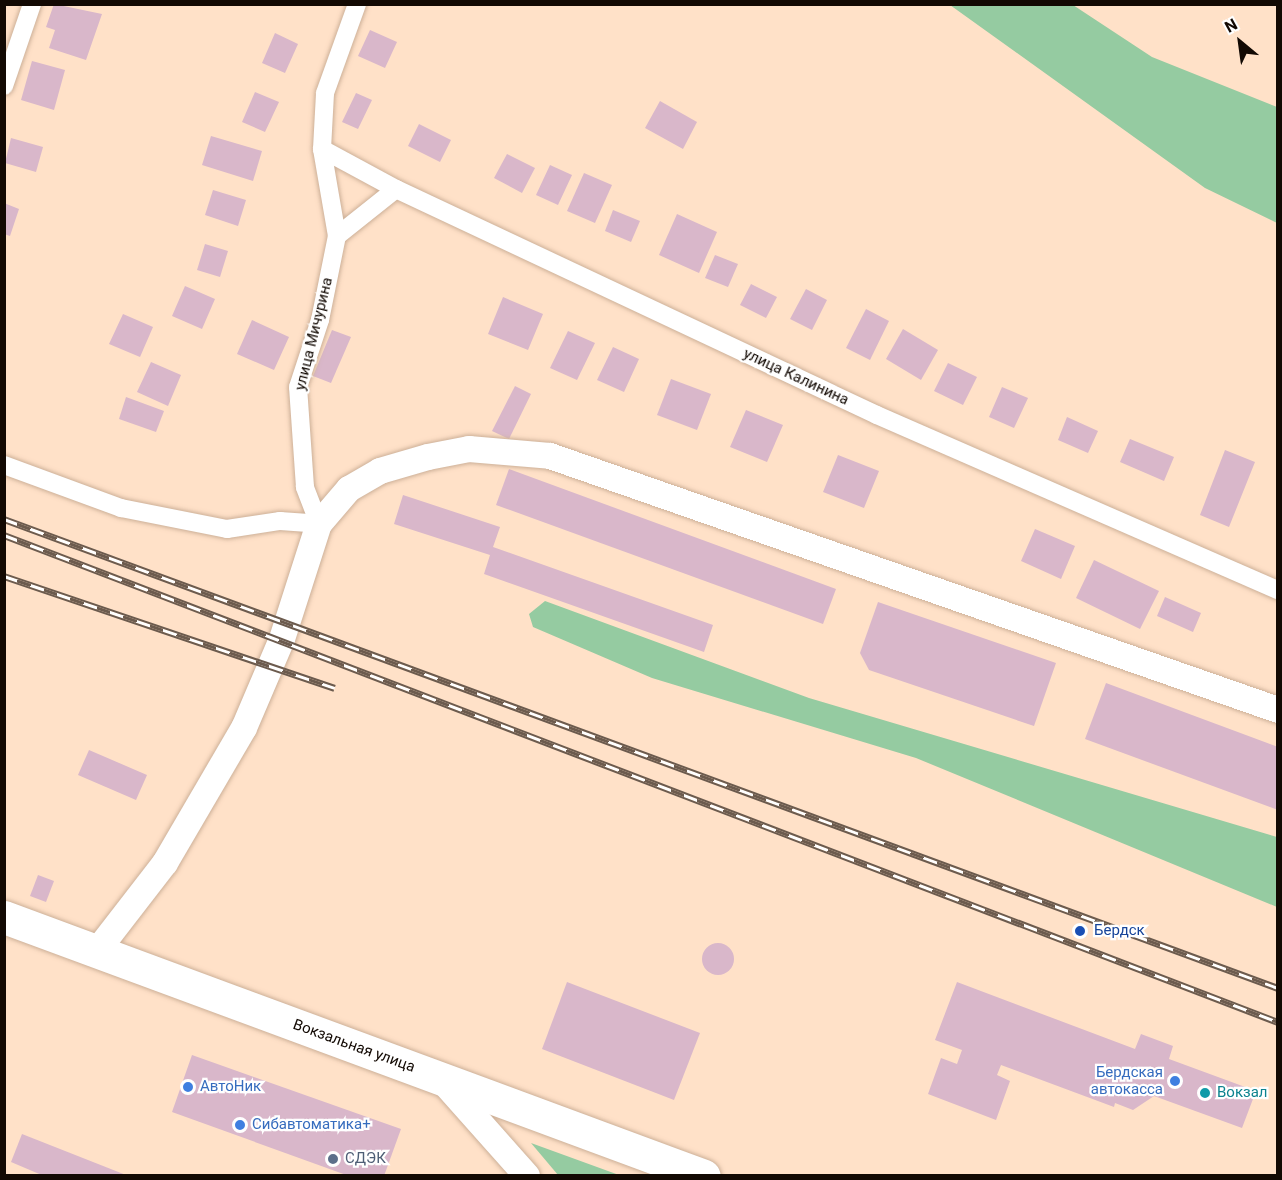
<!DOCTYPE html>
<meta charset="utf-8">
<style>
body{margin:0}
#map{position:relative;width:1282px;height:1180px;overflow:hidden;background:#ffe1c8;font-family:Roboto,sans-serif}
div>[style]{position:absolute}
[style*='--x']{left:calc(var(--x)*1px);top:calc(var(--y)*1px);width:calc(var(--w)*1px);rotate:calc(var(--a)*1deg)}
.green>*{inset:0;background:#95cba1}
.building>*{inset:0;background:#d9b7ca}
.round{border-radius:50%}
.roads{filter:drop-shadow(0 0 2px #cdb098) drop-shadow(0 0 2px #cdb098)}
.street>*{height:18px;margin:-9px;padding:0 9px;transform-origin:9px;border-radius:9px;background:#fff}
.secondary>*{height:26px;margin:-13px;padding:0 13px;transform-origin:13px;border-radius:13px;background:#fff}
.highway>*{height:33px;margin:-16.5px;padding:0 16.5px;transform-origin:16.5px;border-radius:16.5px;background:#fff}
.rail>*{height:7px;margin-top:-3.5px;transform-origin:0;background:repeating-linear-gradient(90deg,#fff 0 14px,#6c5b4e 0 28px);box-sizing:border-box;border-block:2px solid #6c5b4e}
.dots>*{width:16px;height:16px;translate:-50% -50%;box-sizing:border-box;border:3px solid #fff;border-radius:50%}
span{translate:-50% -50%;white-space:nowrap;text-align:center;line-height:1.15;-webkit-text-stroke:4.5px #fff;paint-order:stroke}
.street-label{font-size:15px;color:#120903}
.transit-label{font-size:15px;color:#164399}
.left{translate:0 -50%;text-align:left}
.shop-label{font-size:15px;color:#366cbe}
.right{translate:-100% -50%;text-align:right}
.culture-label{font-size:15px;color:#0d838f}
.service-label{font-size:15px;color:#4e5e75}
.frame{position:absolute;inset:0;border:6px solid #120903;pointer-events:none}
.north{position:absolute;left:1210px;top:12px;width:60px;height:60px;-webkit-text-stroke:4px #fff;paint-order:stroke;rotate:331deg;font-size:16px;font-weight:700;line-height:24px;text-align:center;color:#120903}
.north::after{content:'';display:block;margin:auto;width:21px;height:27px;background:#120903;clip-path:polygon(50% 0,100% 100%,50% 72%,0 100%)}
</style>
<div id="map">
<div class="green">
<div style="clip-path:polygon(950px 5px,1073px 5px,1152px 57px,1277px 107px,1277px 223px,1205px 188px)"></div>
<div style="clip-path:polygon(545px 601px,809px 698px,1277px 837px,1277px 907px,916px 758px,652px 678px,533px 627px,529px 614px)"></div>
<div style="clip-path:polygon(531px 1143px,619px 1175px,558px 1175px)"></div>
</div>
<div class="building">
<div style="clip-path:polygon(54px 4px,102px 14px,86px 60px,49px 48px,55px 30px,46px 27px)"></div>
<div style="clip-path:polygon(370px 30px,397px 42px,385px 68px,358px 56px)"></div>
<div style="clip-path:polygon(275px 33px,298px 44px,285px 73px,262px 63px)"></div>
<div style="clip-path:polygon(32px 61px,65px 70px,54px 110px,21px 100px)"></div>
<div style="clip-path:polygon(255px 92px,279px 102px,265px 132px,242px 122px)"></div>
<div style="clip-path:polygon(356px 93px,372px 100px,358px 129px,342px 122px)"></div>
<div style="clip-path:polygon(660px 101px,697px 122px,683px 149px,645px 128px)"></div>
<div style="clip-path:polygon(419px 124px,451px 140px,440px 162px,408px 146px)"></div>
<div style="clip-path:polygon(211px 136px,262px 151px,253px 181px,202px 165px)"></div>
<div style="clip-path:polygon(11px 138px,43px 147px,36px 172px,5px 163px)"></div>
<div style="clip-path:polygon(507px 154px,535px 168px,522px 193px,494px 178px)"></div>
<div style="clip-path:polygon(550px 165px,572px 175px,558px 205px,536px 195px)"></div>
<div style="clip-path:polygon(584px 173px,612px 185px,595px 223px,567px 211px)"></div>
<div style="clip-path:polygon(213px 190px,246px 200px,238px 226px,205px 215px)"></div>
<div style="clip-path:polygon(4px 203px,19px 209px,10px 236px,4px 234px)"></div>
<div style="clip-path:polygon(613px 210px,640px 221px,631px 242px,605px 231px)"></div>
<div style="clip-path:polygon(677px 214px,717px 232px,699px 273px,659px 255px)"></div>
<div style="clip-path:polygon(205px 244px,228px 251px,220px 277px,197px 270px)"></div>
<div style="clip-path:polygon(715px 255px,738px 264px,728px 287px,705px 278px)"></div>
<div style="clip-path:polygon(751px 284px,777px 297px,766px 318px,740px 305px)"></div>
<div style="clip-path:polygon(185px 286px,215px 299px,202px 329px,172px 316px)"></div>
<div style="clip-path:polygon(806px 289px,827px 300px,812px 330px,790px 319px)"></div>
<div style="clip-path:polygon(503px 297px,543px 314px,528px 350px,488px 334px)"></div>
<div style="clip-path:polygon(866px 309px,889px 321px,870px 360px,846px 348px)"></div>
<div style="clip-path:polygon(123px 314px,153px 327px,140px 357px,109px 344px)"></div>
<div style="clip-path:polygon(252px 320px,289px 337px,274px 370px,237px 354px)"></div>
<div style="clip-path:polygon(903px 329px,938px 350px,921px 380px,886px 359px)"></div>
<div style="clip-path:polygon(332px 330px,351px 337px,331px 383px,313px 376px)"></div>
<div style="clip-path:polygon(568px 331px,595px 343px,577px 380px,550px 368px)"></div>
<div style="clip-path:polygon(613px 347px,639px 359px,624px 392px,597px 380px)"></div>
<div style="clip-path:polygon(151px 362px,181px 375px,168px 406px,137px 392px)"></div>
<div style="clip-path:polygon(948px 363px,977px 377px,963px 405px,934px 391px)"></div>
<div style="clip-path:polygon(671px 379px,711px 394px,697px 430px,657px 415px)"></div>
<div style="clip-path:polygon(515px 386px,531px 394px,509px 439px,492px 431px)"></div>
<div style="clip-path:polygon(1002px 387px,1028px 398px,1014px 428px,989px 417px)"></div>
<div style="clip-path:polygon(126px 397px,164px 411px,156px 432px,119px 419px)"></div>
<div style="clip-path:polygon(746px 410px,783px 425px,767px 462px,730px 447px)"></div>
<div style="clip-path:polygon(1067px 417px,1098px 431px,1088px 453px,1058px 440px)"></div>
<div style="clip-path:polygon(1130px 439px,1174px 457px,1164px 481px,1120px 462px)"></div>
<div style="clip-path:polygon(1225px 450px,1255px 462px,1229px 527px,1200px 515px)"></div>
<div style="clip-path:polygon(838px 455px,879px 471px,864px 508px,823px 492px)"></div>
<div style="clip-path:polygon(509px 469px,836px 589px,823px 624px,496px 505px)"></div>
<div style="clip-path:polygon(403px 495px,500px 527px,493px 547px,713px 625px,704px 652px,484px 574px,490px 555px,394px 524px)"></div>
<div style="clip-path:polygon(1035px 529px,1075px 546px,1061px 579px,1021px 561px)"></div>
<div style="clip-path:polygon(1094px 560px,1159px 591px,1140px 629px,1076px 598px)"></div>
<div style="clip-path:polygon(1165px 597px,1201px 613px,1193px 632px,1157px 616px)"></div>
<div style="clip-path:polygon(878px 602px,1056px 663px,1034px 726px,869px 670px,860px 653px)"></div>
<div style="clip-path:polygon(1106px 683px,1278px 747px,1278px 810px,1085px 739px)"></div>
<div style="clip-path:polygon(89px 750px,147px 775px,136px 800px,78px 775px)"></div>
<div style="clip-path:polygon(38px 875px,54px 881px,46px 902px,30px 896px)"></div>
<div class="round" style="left:702px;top:943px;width:32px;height:32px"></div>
<div style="clip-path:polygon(567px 982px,700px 1033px,674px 1100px,542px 1049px)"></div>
<div style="clip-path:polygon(957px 982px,1135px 1049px,1141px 1034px,1173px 1046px,1169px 1059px,1256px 1091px,1242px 1128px,1154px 1096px,1133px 1110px,1115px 1103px,1114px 1107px,1001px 1065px,997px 1075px,1010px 1081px,996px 1120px,928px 1094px,941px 1058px,957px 1064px,962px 1050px,935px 1040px)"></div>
<div style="clip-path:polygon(192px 1055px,401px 1129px,384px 1176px,349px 1176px,172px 1112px)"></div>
<div style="clip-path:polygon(22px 1134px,126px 1175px,126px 1176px,44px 1176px,11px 1162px)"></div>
</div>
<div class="roads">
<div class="street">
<div style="--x:4;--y:86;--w:87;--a:-71.1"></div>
<div style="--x:322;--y:149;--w:84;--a:28.4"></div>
<div style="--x:396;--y:189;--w:531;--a:25.17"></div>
<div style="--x:877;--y:415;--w:438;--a:23.6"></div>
<div style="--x:337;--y:236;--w:75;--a:-38.5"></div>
<div style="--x:4;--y:465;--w:125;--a:20.2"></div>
<div style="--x:121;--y:508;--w:108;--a:11.2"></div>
<div style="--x:227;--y:529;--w:54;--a:-8.6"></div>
<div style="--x:280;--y:521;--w:39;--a:4"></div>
<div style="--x:319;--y:524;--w:40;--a:-111"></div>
<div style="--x:305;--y:487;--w:100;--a:-94"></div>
<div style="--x:298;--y:387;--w:71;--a:-71.8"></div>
<div style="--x:320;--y:320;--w:86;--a:-78.6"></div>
<div style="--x:337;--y:236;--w:88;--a:-99.8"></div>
<div style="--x:322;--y:149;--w:56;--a:-86.9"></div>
<div style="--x:325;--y:93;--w:95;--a:-70.2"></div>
</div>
<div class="secondary">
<div style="--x:97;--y:951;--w:111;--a:-52.3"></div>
<div style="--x:165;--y:863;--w:156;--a:-59.7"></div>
<div style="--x:244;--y:728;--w:97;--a:-66.9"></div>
<div style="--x:282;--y:639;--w:121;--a:-72.2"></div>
<div style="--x:319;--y:524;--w:46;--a:-49.4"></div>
<div style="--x:349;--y:489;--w:36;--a:-30"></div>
<div style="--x:380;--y:471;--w:50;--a:-16.3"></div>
<div style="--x:428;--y:457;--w:42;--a:-11"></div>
<div style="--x:469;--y:449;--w:81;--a:4.9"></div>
<div style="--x:550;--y:456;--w:771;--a:19.23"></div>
<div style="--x:440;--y:1078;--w:131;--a:48.4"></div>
</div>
<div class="highway">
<div style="--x:4;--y:917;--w:746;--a:20.3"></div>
</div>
</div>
<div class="rail">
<div style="--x:4;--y:519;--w:1358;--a:20.21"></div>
<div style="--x:4;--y:535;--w:1364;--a:20.92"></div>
<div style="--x:4;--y:576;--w:349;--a:18.7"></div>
</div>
<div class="dots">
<div style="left:1080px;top:931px;background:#1a4fb4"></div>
<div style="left:1175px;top:1081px;background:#3f7fe0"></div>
<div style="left:188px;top:1087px;background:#3f7fe0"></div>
<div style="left:1205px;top:1093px;background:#0f9aa8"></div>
<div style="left:240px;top:1125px;background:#3f7fe0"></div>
<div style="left:333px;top:1159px;background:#5c6f8a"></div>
</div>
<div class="street-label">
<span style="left:314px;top:334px;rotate:-76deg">улица Мичурина</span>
<span style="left:796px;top:377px;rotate:25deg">улица Калинина</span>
<span style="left:354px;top:1046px;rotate:20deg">Вокзальная улица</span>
</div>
<div class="transit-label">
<span class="left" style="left:1094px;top:931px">Бердск</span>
</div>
<div class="shop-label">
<span class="right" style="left:1163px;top:1081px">Бердская<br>автокасса</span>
<span class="left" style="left:200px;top:1087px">АвтоНик</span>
<span class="left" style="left:252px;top:1125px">Сибавтоматика+</span>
</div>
<div class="culture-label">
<span class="left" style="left:1217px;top:1093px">Вокзал</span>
</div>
<div class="service-label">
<span class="left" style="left:345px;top:1159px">СДЭК</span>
</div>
<div class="frame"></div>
<div class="north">N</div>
</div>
